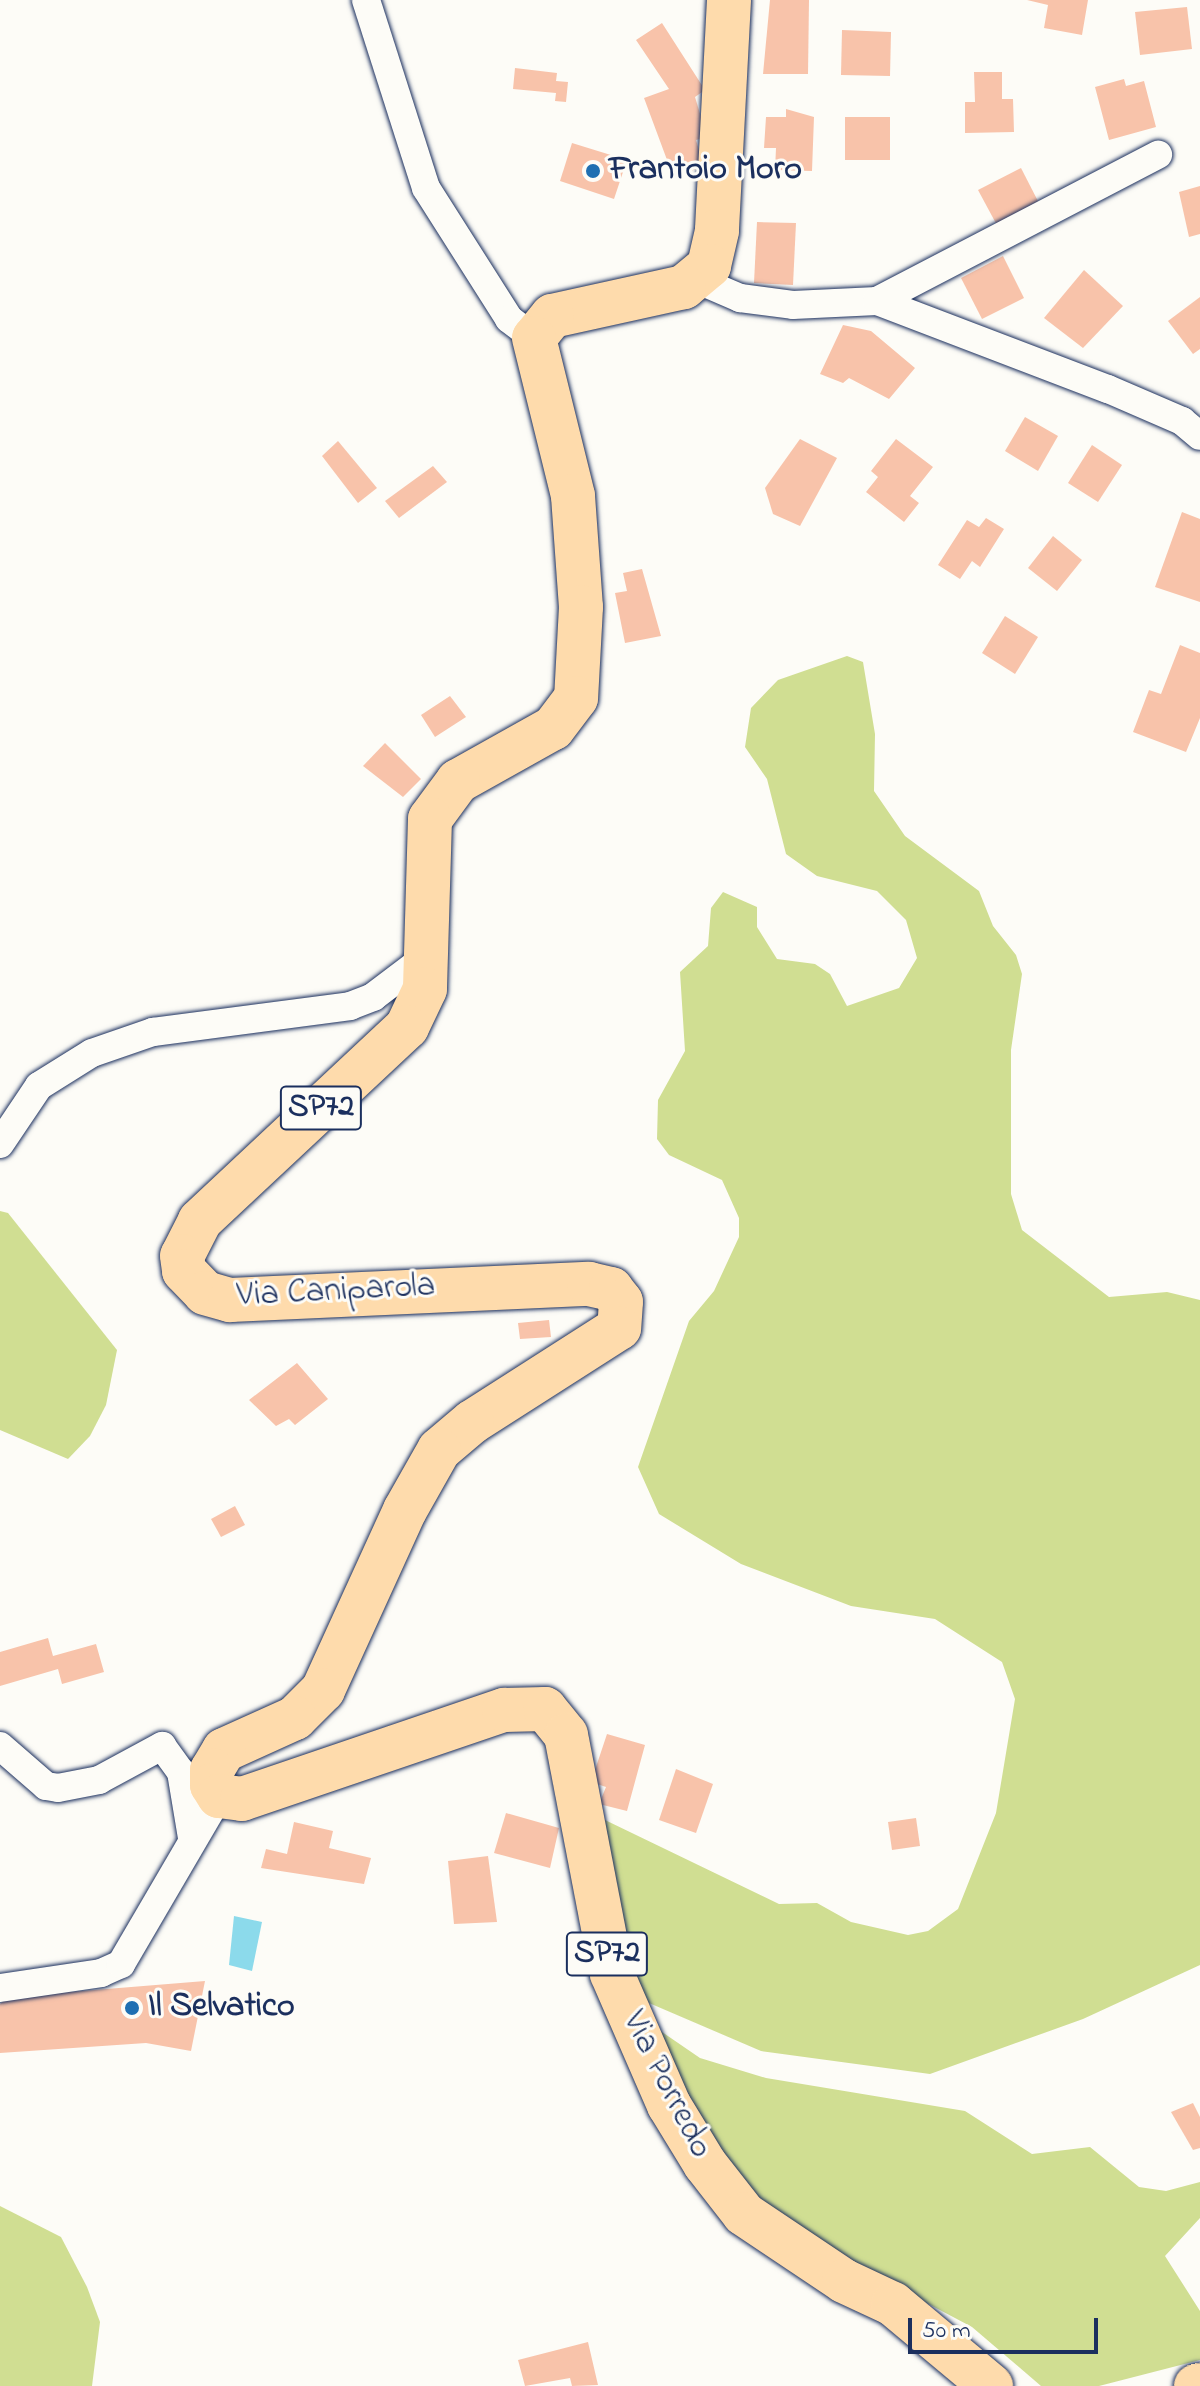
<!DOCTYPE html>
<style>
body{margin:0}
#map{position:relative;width:1200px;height:2386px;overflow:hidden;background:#fdfcf7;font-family:"Indie Flower",sans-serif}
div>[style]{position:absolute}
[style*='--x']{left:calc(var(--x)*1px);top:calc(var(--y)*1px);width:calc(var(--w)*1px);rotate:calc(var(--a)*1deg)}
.green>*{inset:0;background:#d0de92}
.water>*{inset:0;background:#8cdaeb}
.building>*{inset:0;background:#f8c3aa}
.roads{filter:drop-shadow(0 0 2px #1b2f5e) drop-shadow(0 0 2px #1b2f5e)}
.minor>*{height:28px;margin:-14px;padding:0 14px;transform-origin:14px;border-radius:14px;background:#fdfcf7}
.primary>*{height:44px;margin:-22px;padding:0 22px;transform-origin:22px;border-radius:22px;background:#fedbac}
.dots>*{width:22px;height:22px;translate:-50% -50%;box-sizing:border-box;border:4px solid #fdfcf7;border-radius:50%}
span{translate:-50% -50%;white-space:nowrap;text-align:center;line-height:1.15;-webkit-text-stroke:6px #fdfcf7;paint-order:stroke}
.shield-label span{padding:2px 6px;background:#fdfcf7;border:2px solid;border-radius:6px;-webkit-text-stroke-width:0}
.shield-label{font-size:32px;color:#1b2f5e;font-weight:700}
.poi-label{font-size:34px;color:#1b2f5e;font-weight:700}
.left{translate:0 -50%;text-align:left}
.street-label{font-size:34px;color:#1b2f5e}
.scale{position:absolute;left:908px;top:2318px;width:190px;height:36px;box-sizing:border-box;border:4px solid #1b2f5e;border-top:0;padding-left:10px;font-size:24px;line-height:28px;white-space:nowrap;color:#1b2f5e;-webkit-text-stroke:6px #fdfcf7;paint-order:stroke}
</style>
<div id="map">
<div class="green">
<div style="clip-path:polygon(847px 656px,863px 662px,875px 734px,874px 791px,905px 836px,979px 891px,993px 926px,1016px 955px,1022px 974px,1011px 1050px,1011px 1194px,1022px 1230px,1109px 1297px,1167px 1292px,1200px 1300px,1200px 1965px,1083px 2019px,930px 2074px,761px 2051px,649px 2003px,639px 1986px,604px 1839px,605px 1820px,779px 1904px,817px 1903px,851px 1922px,908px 1935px,928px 1931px,958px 1909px,996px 1813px,1015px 1699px,1002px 1662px,935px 1619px,851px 1606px,741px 1564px,659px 1514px,638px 1467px,689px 1321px,714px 1291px,739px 1237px,739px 1218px,722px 1180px,669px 1155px,657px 1139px,658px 1100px,685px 1051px,680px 972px,708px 946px,711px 908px,723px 892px,757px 907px,757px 927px,777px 959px,815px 964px,830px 974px,847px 1006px,899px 988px,917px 958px,906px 920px,877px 891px,817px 876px,786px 854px,767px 779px,745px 747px,751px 708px,778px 680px)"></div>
<div style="clip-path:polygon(0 1211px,8px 1213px,117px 1350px,106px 1405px,90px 1436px,68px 1459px,0 1430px)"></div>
<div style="clip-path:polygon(646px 2021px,700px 2058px,766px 2078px,965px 2111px,1032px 2154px,1090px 2147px,1139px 2187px,1166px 2191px,1200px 2182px,1200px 2218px,1165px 2256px,1200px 2311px,1200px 2360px,1099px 2386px,1041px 2386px,972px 2327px,798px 2235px,742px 2189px)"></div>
<div style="clip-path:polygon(0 2206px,61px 2237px,87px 2287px,100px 2322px,92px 2386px,0 2386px)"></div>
</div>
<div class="water">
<div style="clip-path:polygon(234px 1916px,262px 1922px,252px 1971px,229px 1965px)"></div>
</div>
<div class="building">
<div style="clip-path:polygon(770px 0,809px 0,808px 74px,763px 74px)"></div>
<div style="clip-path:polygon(1027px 0,1088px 0,1082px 35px,1044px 28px,1048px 5px)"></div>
<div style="clip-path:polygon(1187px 7px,1192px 49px,1140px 55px,1135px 12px)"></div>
<div style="clip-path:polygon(662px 23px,705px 90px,695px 97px,707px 137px,696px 140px,704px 167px,673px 176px,644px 98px,669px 89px,636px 40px)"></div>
<div style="clip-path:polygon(842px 30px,891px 32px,890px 76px,841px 75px)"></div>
<div style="clip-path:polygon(515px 68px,557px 73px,556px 81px,568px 82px,566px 102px,555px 101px,556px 93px,513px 89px)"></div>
<div style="clip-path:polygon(974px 72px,1002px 72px,1002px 99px,1013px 99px,1014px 132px,965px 133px,965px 102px,975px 102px)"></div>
<div style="clip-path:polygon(1124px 79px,1126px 86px,1144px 81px,1156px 127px,1109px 140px,1095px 87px)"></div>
<div style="clip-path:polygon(786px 109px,814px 117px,812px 171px,775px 170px,776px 148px,764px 148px,766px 117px,786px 117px)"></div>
<div style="clip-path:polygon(845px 117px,890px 117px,890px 160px,845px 160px)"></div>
<div style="clip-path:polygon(572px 143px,627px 160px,614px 199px,560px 181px)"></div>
<div style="clip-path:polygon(1021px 168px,1041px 207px,999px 229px,978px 190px)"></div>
<div style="clip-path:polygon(1200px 186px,1200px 234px,1189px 237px,1179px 192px)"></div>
<div style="clip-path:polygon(757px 222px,796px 223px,793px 285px,754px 283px)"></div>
<div style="clip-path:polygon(1003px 256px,1024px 298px,982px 319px,961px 278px)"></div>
<div style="clip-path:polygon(1084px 270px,1123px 306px,1083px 348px,1044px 318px)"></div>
<div style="clip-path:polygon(1200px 297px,1200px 349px,1193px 354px,1168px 321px)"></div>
<div style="clip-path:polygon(843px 325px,871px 331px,915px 368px,889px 399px,849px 378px,843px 383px,820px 374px)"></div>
<div style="clip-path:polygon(1025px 417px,1058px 436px,1038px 471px,1005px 451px)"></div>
<div style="clip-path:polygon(800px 439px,837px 458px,800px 526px,773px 514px,765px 488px)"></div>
<div style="clip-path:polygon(896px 439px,933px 467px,910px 496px,919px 503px,904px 522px,866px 492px,878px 477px,871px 471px)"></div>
<div style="clip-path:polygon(338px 441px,377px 488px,358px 503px,322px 456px)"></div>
<div style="clip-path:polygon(1092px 445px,1122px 465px,1098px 502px,1068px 483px)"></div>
<div style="clip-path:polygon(433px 466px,447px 482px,399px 518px,385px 501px)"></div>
<div style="clip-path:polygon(1182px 512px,1200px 519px,1200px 602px,1155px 587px)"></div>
<div style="clip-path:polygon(986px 518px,1004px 529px,980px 567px,972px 561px,960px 579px,938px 565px,967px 520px,979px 527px)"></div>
<div style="clip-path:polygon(1053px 536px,1082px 560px,1057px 591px,1028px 568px)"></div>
<div style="clip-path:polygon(642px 569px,661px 636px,625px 643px,615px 593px,627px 591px,623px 573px)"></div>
<div style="clip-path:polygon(1005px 616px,1038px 637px,1015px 674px,982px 653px)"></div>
<div style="clip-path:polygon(1180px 645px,1200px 653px,1200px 718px,1186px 752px,1133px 732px,1149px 690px,1161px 694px)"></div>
<div style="clip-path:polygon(450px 696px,466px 717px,435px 737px,421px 715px)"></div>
<div style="clip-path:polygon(385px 743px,421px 779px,403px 797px,363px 766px)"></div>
<div style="clip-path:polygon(549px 1320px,551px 1337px,520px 1339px,518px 1323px)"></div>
<div style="clip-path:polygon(297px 1363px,328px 1399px,295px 1425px,289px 1419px,276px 1426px,249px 1400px)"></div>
<div style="clip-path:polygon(235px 1506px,245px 1525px,221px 1537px,211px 1519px)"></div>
<div style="clip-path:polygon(48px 1638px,53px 1656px,96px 1644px,104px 1672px,62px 1684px,58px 1669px,0 1686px,0 1652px)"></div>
<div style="clip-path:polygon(607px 1734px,645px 1745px,627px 1811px,599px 1804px,606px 1787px,591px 1782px)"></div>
<div style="clip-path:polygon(676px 1769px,713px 1784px,696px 1833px,659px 1820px)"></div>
<div style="clip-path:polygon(506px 1813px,559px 1828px,550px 1868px,494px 1853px)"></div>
<div style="clip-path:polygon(916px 1818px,920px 1846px,892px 1850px,888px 1822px)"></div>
<div style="clip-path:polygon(294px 1822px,333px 1831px,329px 1848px,371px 1858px,364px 1884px,261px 1868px,266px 1849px,287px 1854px)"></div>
<div style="clip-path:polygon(488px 1856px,497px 1922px,454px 1924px,448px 1861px)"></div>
<div style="clip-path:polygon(205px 1981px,191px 2051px,146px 2043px,0 2053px,0 2004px,8px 1997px)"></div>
<div style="clip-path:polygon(1193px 2103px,1200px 2117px,1200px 2148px,1193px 2150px,1171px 2112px)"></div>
<div style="clip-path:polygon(588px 2342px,598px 2385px,572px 2386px,570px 2378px,525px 2386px,518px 2360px)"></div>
</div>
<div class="roads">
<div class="minor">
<div style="--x:366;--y:0;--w:197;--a:72.3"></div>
<div style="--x:426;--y:188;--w:155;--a:57.6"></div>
<div style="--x:509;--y:319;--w:31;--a:37"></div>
<div style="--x:698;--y:280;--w:46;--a:23.2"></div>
<div style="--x:740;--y:298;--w:53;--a:7.5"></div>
<div style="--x:793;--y:305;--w:84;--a:-2.7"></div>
<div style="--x:877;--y:301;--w:317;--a:-27.5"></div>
<div style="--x:877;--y:301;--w:247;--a:20.9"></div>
<div style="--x:1108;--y:389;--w:81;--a:23.4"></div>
<div style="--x:1182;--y:421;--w:23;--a:40"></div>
<div style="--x:0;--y:1144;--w:70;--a:-56.1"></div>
<div style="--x:39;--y:1086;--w:62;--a:-31.9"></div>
<div style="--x:92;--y:1053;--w:65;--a:-19"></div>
<div style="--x:153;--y:1032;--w:199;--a:-7.5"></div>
<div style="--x:350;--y:1006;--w:25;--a:-21"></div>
<div style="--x:373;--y:997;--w:68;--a:-37.2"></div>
<div style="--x:0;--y:1746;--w:61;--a:41"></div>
<div style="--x:46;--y:1786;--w:12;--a:9"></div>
<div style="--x:58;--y:1788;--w:42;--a:-11"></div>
<div style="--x:99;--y:1780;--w:72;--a:-28.4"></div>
<div style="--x:162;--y:1746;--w:32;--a:54"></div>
<div style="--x:181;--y:1772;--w:67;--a:80.5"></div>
<div style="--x:0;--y:1988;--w:102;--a:-8.4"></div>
<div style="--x:101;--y:1973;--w:22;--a:-24"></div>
<div style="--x:121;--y:1964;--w:194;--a:-59.7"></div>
</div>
<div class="primary">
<div style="--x:729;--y:0;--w:231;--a:93"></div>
<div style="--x:717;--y:231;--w:36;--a:103"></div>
<div style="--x:709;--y:266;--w:33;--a:140"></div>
<div style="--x:684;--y:287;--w:135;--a:167.6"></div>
<div style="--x:552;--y:316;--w:28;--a:129"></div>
<div style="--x:534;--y:338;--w:163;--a:76.1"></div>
<div style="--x:573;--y:496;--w:111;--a:85.9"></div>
<div style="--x:581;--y:607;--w:91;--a:93.1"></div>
<div style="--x:576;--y:698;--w:38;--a:127"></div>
<div style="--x:553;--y:728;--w:109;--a:150.8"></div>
<div style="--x:458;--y:781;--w:47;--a:126.4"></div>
<div style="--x:430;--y:819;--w:170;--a:91.7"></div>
<div style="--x:425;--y:989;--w:42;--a:115.3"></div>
<div style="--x:407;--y:1027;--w:284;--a:136.9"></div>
<div style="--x:200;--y:1221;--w:39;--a:117"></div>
<div style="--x:182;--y:1256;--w:15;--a:82"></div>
<div style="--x:184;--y:1271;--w:30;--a:46"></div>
<div style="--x:205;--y:1293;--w:26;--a:16"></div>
<div style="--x:230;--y:1300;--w:359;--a:-2.6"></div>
<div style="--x:589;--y:1284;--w:23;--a:13"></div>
<div style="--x:611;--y:1289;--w:16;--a:52"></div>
<div style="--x:621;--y:1302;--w:26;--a:94"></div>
<div style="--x:619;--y:1328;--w:174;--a:147.4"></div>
<div style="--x:472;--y:1422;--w:43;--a:139.7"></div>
<div style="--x:439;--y:1450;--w:69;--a:119.5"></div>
<div style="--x:405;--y:1510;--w:198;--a:114.5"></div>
<div style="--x:323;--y:1690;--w:40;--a:135"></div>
<div style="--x:295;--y:1718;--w:78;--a:155.7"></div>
<div style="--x:224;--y:1750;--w:23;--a:121"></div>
<div style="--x:212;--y:1770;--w:15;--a:90"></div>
<div style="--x:212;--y:1785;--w:13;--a:58"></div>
<div style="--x:219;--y:1796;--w:23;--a:7"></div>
<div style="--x:242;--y:1799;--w:277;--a:-18.8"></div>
<div style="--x:504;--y:1710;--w:41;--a:-1.4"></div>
<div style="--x:545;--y:1709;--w:33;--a:51"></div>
<div style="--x:566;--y:1735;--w:243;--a:79.1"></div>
<div style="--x:612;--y:1974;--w:143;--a:66.5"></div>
<div style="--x:669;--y:2105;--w:69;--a:58.6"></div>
<div style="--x:705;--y:2164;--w:63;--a:52"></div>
<div style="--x:744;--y:2214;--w:120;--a:33.8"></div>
<div style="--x:844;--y:2281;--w:54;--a:25.1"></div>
<div style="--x:893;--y:2304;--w:128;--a:39.9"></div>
<div style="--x:1196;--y:2386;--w:4;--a:-14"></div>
</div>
</div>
<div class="dots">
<div style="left:593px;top:171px;background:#1f6fb2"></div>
<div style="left:132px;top:2008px;background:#1f6fb2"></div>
</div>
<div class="shield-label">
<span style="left:321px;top:1108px">SP72</span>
<span style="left:607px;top:1954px">SP72</span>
</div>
<div class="poi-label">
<span class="left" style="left:609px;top:171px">Frantoio Moro</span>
<span class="left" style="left:148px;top:2008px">Il Selvatico</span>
</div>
<div class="street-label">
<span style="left:336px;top:1292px;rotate:-3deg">Via Caniparola</span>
<span style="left:666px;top:2085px;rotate:63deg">Via Porredo</span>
</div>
<div class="scale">50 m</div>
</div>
